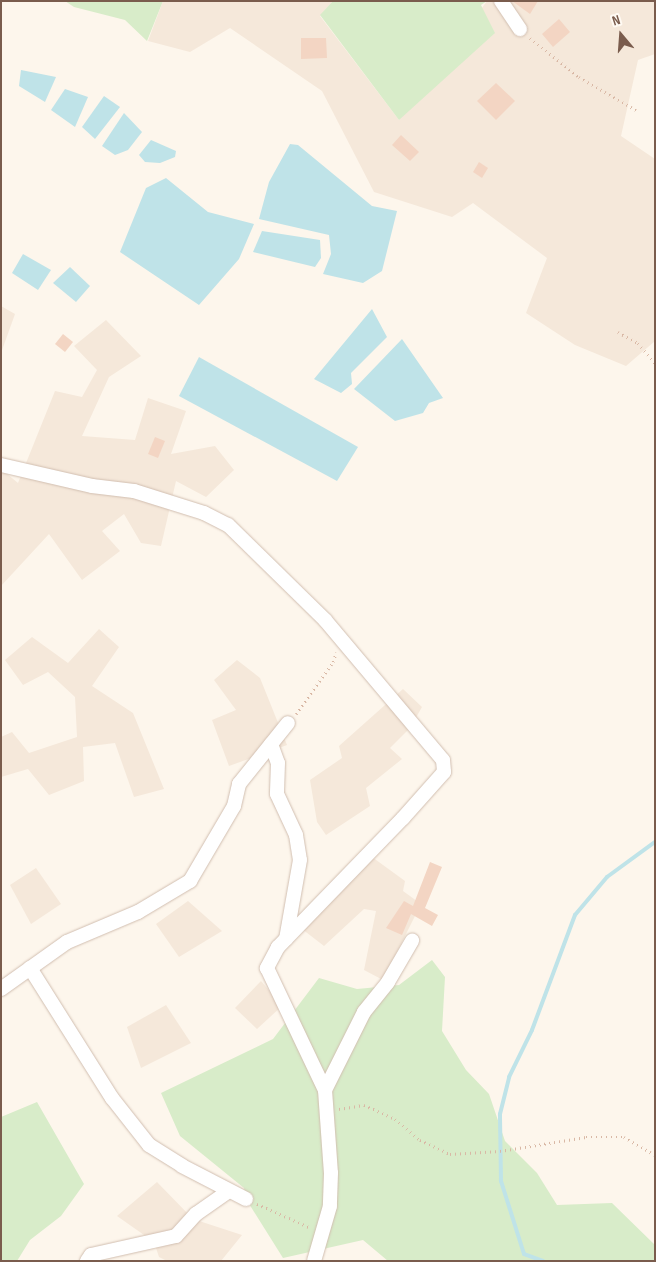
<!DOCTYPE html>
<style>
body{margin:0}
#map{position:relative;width:656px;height:1262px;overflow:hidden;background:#fdf6ec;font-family:"Sofia Sans Condensed",sans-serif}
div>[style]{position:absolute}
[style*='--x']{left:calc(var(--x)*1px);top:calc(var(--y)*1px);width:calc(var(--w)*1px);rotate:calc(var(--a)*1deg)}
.residential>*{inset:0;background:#f5e8da}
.green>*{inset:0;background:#d8ecc9}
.water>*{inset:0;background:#bfe3e8}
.stream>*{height:4px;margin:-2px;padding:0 2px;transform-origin:2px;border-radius:2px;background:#bfe3e8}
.building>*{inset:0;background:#f3d5c3}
.path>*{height:2.5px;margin-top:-1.25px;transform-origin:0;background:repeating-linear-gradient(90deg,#d9b8a5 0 1px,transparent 0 5px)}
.roads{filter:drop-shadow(0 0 1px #d1beb0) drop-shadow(0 0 1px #d1beb0)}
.street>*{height:14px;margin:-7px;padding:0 7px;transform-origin:7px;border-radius:7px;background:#fff}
span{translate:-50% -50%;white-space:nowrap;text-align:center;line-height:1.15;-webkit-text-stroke:5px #fffaf3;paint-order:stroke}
.frame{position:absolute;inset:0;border:2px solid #7a5c4d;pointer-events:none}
.north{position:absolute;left:596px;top:10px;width:50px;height:50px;-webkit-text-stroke:4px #fffaf3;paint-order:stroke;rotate:342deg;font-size:14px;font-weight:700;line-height:20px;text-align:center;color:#7a5c4d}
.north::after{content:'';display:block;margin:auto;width:18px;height:22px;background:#7a5c4d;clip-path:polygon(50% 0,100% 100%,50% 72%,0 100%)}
</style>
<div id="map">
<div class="residential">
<div style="clip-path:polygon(163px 1px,333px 1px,320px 16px,399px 120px,487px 1px,655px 1px,655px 54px,638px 60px,621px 136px,655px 159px,655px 341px,626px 366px,575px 345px,526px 313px,547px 258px,473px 203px,452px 217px,374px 192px,322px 91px,230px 28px,190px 52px,148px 41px)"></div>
<div style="clip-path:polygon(1px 306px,15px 314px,1px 353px)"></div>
<div style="clip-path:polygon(106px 320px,141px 356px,109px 377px,82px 436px,135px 440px,148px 398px,186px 411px,171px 454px,215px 446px,234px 470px,206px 497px,176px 481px,161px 546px,141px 543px,124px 514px,102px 531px,120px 551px,82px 580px,49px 534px,1px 586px,1px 469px,18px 483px,55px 391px,82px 397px,97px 370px,74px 346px)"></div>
<div style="clip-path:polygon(99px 629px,119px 647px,92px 686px,133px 713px,164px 789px,134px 797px,115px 743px,83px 747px,84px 781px,49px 795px,28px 769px,1px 777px,1px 737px,12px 732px,29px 753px,77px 737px,75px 697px,48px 672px,23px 685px,5px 660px,32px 637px,68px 663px)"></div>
<div style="clip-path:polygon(237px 660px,260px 678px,287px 745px,229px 766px,212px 720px,236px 710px,214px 680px)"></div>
<div style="clip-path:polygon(403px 689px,422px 707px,410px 728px,390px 748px,402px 759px,366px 788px,370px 806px,326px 835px,317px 822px,310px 780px,342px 758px,339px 746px)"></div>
<div style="clip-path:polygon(372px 857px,405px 881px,403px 891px,421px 904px,383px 980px,364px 970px,376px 911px,364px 909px,324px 946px,302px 929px)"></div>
<div style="clip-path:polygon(36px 868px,61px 904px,31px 924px,10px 885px)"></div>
<div style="clip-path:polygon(188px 901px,222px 931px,179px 957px,156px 924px)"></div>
<div style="clip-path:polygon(261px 981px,282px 1006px,257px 1029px,235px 1008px)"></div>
<div style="clip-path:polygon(166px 1005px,191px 1043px,141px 1068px,127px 1027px)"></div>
<div style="clip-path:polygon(157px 1182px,193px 1219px,242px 1235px,221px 1261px,167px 1261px,159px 1257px,154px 1242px,117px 1216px)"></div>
</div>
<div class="green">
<div style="clip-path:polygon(65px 1px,163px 1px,147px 41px,125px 20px,74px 7px)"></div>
<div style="clip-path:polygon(333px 1px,487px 1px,481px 5px,495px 33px,399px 120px,320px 15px)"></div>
<div style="clip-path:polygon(432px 960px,445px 977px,442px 1031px,466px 1070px,489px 1094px,505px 1141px,537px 1173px,557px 1205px,612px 1203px,655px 1245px,655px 1261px,388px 1261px,363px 1240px,283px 1258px,246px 1199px,244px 1188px,180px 1136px,161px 1093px,273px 1039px,319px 978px,357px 989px,399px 985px)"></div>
<div style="clip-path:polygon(37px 1102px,84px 1184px,61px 1216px,30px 1240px,17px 1261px,1px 1261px,1px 1117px)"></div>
</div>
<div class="water">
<div style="clip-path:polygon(21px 70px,56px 77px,45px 102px,19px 86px)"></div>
<div style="clip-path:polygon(65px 89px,88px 97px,75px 127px,51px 110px)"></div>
<div style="clip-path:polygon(104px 96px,120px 107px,95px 139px,82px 127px)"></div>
<div style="clip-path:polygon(124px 113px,142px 132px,128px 150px,115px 155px,102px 146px)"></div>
<div style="clip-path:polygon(151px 140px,176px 151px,175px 157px,160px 163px,145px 162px,139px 155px)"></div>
<div style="clip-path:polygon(290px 144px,298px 145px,372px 206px,397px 211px,382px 271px,363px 283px,323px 274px,331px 254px,329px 235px,259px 219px,269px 182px)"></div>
<div style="clip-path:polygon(166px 178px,208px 212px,254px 224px,239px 259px,199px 305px,120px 252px,146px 188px)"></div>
<div style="clip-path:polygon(262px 231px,320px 240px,321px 258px,315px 267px,253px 252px)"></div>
<div style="clip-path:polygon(23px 254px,51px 270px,38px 290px,12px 273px)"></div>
<div style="clip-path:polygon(70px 267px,90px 286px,76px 302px,53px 283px)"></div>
<div style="clip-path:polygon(372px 309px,387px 337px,351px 373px,352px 384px,341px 393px,314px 379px)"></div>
<div style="clip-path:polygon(402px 339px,443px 398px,429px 403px,423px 413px,395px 421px,354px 389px)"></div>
<div style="clip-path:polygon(199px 357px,358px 447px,337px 481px,179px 396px)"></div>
</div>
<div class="stream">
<div style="--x:543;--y:1261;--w:20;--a:-160"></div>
<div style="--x:524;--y:1254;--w:77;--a:-107.5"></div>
<div style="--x:501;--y:1181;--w:67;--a:-90.9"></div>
<div style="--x:500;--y:1114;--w:38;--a:-76"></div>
<div style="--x:509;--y:1077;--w:52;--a:-63.9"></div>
<div style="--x:532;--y:1030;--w:123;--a:-69.5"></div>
<div style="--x:575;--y:915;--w:50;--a:-49.9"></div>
<div style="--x:607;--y:877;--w:59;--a:-36.1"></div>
</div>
<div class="building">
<div style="clip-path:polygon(512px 1px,538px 1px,530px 14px)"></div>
<div style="clip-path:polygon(559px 19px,570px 32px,553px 47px,542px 34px)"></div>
<div style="clip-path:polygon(301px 38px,326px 38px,327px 58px,301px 59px)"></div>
<div style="clip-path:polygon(496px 83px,515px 101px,496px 120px,477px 101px)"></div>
<div style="clip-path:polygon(401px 135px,419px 152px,410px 161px,392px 145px)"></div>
<div style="clip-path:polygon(479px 162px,488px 168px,482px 178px,473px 172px)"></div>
<div style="clip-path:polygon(63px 334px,73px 342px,65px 352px,55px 344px)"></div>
<div style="clip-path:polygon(155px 437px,165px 441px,158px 458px,148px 454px)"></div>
<div style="clip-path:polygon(430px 862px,442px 867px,425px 908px,438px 915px,432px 926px,411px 914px,402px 935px,386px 928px,404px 901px,413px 906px)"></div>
</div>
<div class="path">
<div style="--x:530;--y:38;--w:63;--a:38.5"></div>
<div style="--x:579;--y:77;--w:66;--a:30.1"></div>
<div style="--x:618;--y:332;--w:23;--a:29"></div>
<div style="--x:638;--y:343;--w:26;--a:50"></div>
<div style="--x:296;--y:714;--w:64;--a:-54.6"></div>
<div style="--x:333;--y:662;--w:10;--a:-73"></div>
<div style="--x:339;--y:1109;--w:25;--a:-9"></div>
<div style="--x:364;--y:1105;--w:34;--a:24"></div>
<div style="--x:395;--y:1119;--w:33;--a:40"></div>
<div style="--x:420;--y:1140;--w:33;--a:25"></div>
<div style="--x:450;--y:1154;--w:50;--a:-3.4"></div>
<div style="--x:500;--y:1151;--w:87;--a:-9.2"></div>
<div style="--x:586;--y:1137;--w:38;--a:0"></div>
<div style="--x:624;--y:1137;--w:36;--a:30"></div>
<div style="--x:257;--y:1204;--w:59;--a:24"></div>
</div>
<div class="roads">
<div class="street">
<div style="--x:501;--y:1;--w:34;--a:56"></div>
<div style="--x:1;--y:465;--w:93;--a:13"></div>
<div style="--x:92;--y:486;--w:42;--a:6.8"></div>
<div style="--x:134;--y:491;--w:73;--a:17.4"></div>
<div style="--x:204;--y:513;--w:27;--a:27"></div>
<div style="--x:228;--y:525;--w:136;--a:44.4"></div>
<div style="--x:325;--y:620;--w:183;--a:49.9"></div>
<div style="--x:443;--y:760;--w:12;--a:85"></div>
<div style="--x:444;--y:772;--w:62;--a:131.7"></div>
<div style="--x:403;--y:818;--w:180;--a:134.1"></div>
<div style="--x:278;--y:947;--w:24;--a:118"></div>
<div style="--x:267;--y:968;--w:135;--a:64.6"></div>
<div style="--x:325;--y:1090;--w:83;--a:85.9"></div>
<div style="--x:331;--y:1173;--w:33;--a:92"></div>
<div style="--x:330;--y:1206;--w:57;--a:106.2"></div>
<div style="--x:271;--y:744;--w:20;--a:70"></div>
<div style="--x:278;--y:763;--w:31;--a:92"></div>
<div style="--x:277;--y:794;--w:45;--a:65.1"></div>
<div style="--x:296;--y:835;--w:25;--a:81"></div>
<div style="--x:300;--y:860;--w:80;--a:100"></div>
<div style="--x:30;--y:968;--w:154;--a:57.8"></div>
<div style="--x:112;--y:1098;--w:60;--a:51.8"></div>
<div style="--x:149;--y:1145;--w:39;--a:32"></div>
<div style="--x:182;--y:1166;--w:72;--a:27.3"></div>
<div style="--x:1;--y:989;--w:81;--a:-35.5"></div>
<div style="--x:67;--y:942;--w:77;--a:-22.9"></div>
<div style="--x:138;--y:912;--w:61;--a:-30.8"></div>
<div style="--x:190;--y:881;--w:87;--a:-59.6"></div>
<div style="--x:234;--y:806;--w:23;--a:-77"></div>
<div style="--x:239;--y:784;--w:78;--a:-51.2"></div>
<div style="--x:325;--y:1090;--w:87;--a:-63.4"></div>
<div style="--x:364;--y:1012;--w:38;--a:-51"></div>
<div style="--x:388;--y:982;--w:48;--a:-59.7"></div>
<div style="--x:87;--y:1261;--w:7;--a:-56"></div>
<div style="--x:91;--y:1255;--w:87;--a:-12.6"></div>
<div style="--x:176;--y:1236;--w:30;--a:-48"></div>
<div style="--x:196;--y:1214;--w:40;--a:-34.9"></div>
</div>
</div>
<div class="frame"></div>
<div class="north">N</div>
</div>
